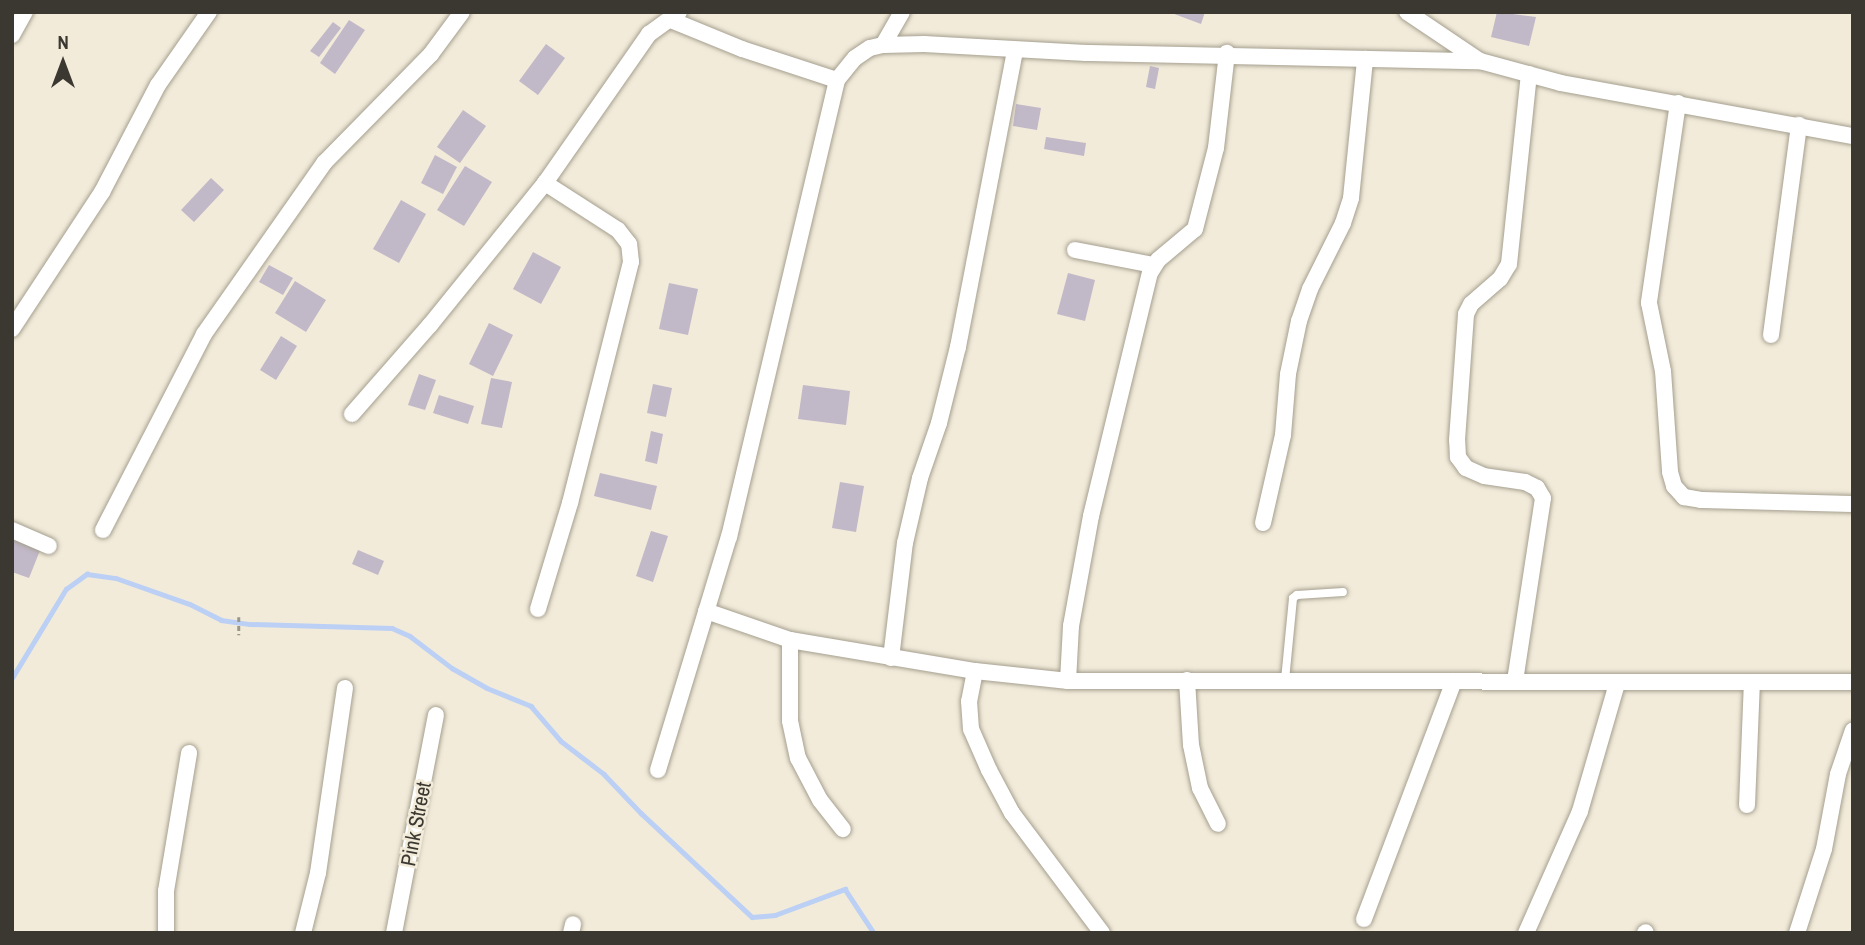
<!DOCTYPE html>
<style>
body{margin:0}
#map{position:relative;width:1865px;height:945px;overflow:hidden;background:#f2ebda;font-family:"Archivo Narrow",sans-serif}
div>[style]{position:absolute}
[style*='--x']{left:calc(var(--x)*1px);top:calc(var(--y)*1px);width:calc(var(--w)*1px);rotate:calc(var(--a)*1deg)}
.stream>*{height:4.5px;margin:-2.25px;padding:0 2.25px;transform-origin:2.25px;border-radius:2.25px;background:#bbd0f4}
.building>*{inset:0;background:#c1b8c8}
.path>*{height:2.5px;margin-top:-1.25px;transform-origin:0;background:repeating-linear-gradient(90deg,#9a9689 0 5px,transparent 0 8.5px)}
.roads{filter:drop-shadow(0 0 2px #a59f8f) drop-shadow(0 0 2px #a59f8f)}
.service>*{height:8px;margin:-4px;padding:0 4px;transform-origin:4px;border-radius:4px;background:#fff}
.minor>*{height:16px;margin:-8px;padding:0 8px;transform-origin:8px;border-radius:8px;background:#fff}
span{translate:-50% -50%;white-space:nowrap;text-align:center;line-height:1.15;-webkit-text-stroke:5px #f2ebda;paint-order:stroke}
.street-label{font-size:21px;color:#3a3831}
.frame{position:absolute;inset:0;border:14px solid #3a3831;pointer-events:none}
.north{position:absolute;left:28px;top:28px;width:70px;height:70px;-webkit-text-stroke:5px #f2ebda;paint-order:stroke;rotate:0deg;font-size:19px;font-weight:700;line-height:28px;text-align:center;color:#3a3831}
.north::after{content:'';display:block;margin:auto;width:24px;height:32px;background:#3a3831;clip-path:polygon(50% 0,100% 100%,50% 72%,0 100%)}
</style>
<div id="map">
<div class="stream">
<div style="--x:12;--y:678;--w:104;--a:-58.8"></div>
<div style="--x:66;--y:589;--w:26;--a:-36"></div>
<div style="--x:87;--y:574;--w:29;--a:8"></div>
<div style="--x:116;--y:578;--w:78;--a:19.4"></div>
<div style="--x:190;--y:604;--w:35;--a:27"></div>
<div style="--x:221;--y:620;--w:29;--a:8"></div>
<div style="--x:250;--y:624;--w:142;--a:1.6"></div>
<div style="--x:392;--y:628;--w:20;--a:24"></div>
<div style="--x:410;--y:636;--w:53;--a:37.3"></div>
<div style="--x:452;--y:668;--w:40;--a:29.7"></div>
<div style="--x:487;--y:688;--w:48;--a:22.2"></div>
<div style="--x:531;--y:706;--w:46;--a:49.4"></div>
<div style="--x:561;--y:741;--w:54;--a:37.5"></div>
<div style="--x:604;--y:774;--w:54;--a:46.5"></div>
<div style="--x:641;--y:813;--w:152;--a:43.1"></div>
<div style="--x:752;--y:917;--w:23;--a:-5"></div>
<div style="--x:775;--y:915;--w:75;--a:-20.4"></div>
<div style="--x:845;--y:889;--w:53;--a:56.6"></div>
</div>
<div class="building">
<div style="clip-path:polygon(1169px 12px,1205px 12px,1201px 24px)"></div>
<div style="clip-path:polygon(1497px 12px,1536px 17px,1529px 46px,1491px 37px)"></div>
<div style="clip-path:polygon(349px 20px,365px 30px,335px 74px,320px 63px)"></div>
<div style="clip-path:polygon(333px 22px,341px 28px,319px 57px,310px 51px)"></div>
<div style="clip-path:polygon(546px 44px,565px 58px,538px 95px,519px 81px)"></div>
<div style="clip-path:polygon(1150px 66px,1159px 68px,1155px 89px,1146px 87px)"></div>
<div style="clip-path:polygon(1016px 104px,1041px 108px,1037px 130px,1013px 126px)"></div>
<div style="clip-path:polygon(463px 110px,486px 126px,460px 163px,437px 147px)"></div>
<div style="clip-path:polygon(1046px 137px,1086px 143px,1084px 156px,1044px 149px)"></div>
<div style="clip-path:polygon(435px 155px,457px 167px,443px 194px,421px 183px)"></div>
<div style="clip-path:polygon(465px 166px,492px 182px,464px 226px,437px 210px)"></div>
<div style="clip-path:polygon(211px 178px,224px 190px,194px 222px,181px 210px)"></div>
<div style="clip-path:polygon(401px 200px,426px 214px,399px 263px,373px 249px)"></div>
<div style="clip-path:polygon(533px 252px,561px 267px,541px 304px,513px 289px)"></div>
<div style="clip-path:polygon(269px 265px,293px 278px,283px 295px,259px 282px)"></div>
<div style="clip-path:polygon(1068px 273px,1095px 280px,1085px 321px,1057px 314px)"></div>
<div style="clip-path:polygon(295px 281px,326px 300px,306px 332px,275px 313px)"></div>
<div style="clip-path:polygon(669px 283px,698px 289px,688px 335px,659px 329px)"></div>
<div style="clip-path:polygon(489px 323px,513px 335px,493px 376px,469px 364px)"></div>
<div style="clip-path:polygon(281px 336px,297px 346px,276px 380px,260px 370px)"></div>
<div style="clip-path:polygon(419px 374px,436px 380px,425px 410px,408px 405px)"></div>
<div style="clip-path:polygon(491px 378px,512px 382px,502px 428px,481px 424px)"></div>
<div style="clip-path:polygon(653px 384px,672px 388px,666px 417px,647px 413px)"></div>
<div style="clip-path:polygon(803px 385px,850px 391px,846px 425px,798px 419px)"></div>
<div style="clip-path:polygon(439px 395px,474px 406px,468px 424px,433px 413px)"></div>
<div style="clip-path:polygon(651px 431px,663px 434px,657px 464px,645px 461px)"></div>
<div style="clip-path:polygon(600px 473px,657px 486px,651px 510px,594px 496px)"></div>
<div style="clip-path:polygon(840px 482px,864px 486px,856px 532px,832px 528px)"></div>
<div style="clip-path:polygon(651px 531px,668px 536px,653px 582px,636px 576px)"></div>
<div style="clip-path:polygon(12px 539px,41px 548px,29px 578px,12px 572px)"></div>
<div style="clip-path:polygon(358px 550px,384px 561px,378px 575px,352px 564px)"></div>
</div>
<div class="path">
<div style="--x:239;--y:617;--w:18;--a:90"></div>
</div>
<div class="roads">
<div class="service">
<div style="--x:1285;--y:680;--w:82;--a:-84.4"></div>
<div style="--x:1293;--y:598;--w:5;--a:-37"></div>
<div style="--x:1297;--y:595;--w:46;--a:-3.7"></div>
</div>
<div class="minor">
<div style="--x:1407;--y:12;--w:88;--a:33.9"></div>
<div style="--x:1480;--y:61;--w:84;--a:15.2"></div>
<div style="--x:1561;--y:83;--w:297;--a:10.3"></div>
<div style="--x:671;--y:20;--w:77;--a:22.2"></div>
<div style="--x:742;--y:49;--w:100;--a:18.1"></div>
<div style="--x:12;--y:35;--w:26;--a:-61"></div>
<div style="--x:883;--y:45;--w:38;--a:-60"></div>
<div style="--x:1678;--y:103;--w:202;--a:98.3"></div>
<div style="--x:1649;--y:303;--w:69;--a:78.4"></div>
<div style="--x:1663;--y:371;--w:101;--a:86"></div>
<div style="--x:1670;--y:472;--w:15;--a:74"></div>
<div style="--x:1674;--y:486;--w:15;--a:48"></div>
<div style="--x:1684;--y:497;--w:17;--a:10"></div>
<div style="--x:1701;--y:500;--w:152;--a:1.5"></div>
<div style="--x:1075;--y:250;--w:79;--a:10.9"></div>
<div style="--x:12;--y:329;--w:164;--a:-56.7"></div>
<div style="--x:102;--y:192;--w:121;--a:-62.4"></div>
<div style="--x:158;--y:85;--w:89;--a:-55.1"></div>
<div style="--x:1771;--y:335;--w:212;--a:-82.4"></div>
<div style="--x:352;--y:414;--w:118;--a:-48.8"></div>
<div style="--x:430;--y:325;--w:183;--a:-51"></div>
<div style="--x:545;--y:183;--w:182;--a:-55.1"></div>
<div style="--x:649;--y:34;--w:37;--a:-36"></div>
<div style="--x:1263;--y:523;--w:90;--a:-77.2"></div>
<div style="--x:1283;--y:435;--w:61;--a:-85.3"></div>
<div style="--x:1288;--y:374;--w:54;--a:-78.3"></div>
<div style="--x:1299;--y:321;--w:34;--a:-71"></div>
<div style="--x:1310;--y:289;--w:74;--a:-63.4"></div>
<div style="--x:1343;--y:223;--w:26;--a:-72"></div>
<div style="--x:1351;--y:198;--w:140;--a:-84.2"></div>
<div style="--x:12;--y:530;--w:40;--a:23.4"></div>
<div style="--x:103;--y:530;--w:220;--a:-62.7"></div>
<div style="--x:204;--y:334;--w:209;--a:-54.9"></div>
<div style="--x:324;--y:163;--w:153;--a:-45.5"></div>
<div style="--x:431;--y:54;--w:52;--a:-53.6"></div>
<div style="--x:538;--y:609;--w:111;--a:-73.2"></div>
<div style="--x:570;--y:503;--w:249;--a:-75.8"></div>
<div style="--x:631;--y:262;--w:18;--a:-96"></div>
<div style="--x:629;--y:244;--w:18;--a:-128"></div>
<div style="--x:618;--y:230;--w:87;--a:-147.2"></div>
<div style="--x:706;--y:611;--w:89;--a:19"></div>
<div style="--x:790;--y:640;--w:188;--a:9.5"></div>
<div style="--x:975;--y:671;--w:94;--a:6.1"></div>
<div style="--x:1068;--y:681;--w:785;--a:0.07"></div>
<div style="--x:790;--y:640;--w:81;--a:90"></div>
<div style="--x:790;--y:721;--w:38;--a:78"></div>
<div style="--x:798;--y:758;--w:47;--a:62.4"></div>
<div style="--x:820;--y:800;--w:37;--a:52"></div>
<div style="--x:891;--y:658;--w:116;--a:-83.1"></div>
<div style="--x:905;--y:543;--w:67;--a:-77"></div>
<div style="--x:920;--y:478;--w:58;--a:-70.9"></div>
<div style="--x:939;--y:423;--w:78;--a:-76"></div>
<div style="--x:958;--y:347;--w:302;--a:-79.1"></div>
<div style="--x:975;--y:671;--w:31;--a:101"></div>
<div style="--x:969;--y:701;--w:28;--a:86"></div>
<div style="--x:971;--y:729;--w:45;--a:66.3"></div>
<div style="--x:989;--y:770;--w:49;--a:61.9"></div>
<div style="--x:1012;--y:813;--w:150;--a:53.1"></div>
<div style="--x:1187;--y:680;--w:65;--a:86.5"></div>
<div style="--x:1191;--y:745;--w:44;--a:78.2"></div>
<div style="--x:1200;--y:788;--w:40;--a:63.4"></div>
<div style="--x:1068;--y:681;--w:55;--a:-86.9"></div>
<div style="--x:1071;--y:626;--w:112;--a:-79.7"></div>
<div style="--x:1091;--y:516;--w:250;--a:-76.4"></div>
<div style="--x:1150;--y:273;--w:15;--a:-58"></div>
<div style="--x:1158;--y:260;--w:48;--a:-40"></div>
<div style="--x:1195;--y:229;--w:84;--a:-75.5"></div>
<div style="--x:1216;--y:148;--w:96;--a:-83.4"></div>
<div style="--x:1515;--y:681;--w:185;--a:-81.3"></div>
<div style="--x:1543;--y:498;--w:12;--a:-121"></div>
<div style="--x:1537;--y:488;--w:13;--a:-153"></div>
<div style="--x:1525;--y:482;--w:41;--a:-171.7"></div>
<div style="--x:1484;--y:476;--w:20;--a:-156"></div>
<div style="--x:1466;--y:468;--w:14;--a:-126"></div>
<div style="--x:1458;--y:457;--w:17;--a:-93"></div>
<div style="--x:1457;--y:440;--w:126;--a:-85.9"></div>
<div style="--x:1466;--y:314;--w:11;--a:-63"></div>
<div style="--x:1471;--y:304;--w:38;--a:-41"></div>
<div style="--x:1500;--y:279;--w:17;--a:-59"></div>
<div style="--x:1509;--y:264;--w:191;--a:-84"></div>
<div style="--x:658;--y:770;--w:244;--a:-73.1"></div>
<div style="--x:729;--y:537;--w:470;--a:-76.7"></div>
<div style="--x:837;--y:80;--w:28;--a:-51"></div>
<div style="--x:855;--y:58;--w:18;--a:-34"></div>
<div style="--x:870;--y:48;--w:13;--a:-13"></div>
<div style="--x:883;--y:45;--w:41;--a:-1.4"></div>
<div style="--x:924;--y:44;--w:162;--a:3.2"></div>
<div style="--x:1086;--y:53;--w:394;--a:1.2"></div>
<div style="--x:1747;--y:805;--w:123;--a:-87.7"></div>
<div style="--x:1364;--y:919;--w:254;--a:-69.3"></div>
<div style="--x:166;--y:933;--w:42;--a:-90"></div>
<div style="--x:166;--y:891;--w:140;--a:-80.5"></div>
<div style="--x:303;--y:933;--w:62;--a:-76"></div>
<div style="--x:318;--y:873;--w:187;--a:-81.7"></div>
<div style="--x:394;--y:933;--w:222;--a:-79.1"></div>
<div style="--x:571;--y:933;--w:9;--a:-77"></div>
<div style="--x:1526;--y:933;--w:133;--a:-66.1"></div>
<div style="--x:1580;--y:811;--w:132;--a:-73.8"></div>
<div style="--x:1645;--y:933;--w:1;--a:-45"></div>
<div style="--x:1797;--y:933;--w:88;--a:-72.2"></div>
<div style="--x:1824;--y:849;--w:76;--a:-79.4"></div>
<div style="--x:1838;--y:774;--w:46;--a:-71.2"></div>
</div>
</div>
<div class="street-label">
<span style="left:416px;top:824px;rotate:-79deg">Pink Street</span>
</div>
<div class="frame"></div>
<div class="north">N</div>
</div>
